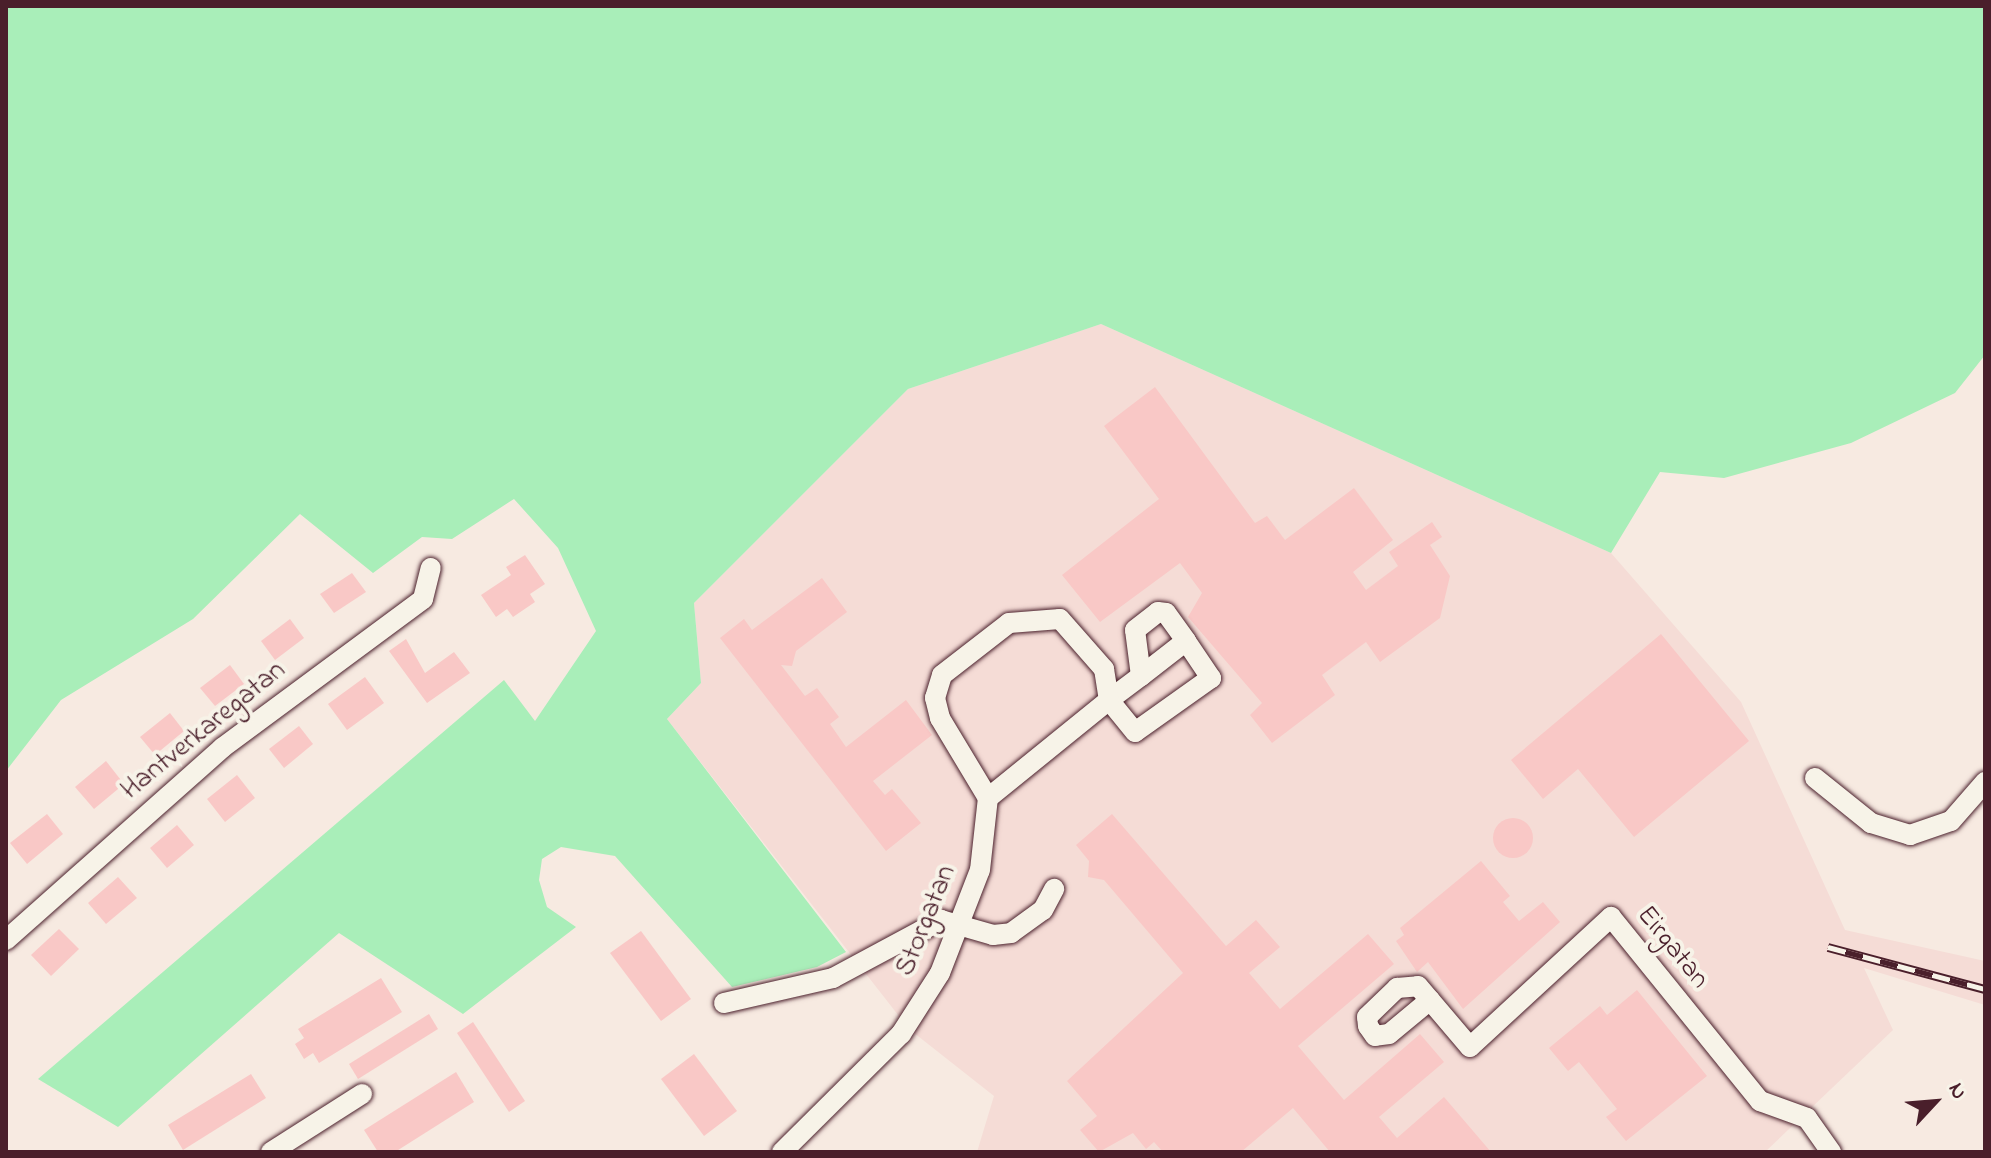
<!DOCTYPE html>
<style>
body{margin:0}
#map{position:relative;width:1991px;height:1158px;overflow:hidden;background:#f7eae1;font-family:"Indie Flower",sans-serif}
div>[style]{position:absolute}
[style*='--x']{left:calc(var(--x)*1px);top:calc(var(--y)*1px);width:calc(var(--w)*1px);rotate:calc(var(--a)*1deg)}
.built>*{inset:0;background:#f5dcd6}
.green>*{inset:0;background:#a9eeb9}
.building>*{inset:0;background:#f9c8c6}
.round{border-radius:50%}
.roads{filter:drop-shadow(0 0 2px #4a1f2b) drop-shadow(0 0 2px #4a1f2b)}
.street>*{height:20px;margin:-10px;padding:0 10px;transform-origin:10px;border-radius:10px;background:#f7f3e8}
.rail>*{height:9px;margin-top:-4.5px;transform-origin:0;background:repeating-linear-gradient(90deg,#f7f3e8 0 18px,#4a1f2b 0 36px);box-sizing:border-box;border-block:2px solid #4a1f2b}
span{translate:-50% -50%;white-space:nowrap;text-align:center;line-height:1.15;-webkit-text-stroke:8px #f7f3e8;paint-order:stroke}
.street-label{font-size:28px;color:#4a1f2b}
.frame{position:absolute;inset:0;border:8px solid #4a1f2b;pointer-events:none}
.north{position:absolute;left:1895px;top:1062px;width:80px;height:80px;-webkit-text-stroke:6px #f7f3e8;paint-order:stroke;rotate:64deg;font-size:22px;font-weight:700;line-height:32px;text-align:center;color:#4a1f2b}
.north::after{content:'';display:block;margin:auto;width:28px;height:36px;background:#4a1f2b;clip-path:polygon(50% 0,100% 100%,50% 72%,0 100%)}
</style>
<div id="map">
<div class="built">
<div style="clip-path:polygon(1101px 324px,1611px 553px,1741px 702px,1845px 930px,1985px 961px,1985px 1005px,1864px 968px,1893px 1030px,1765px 1152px,977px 1152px,994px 1096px,909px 1029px,667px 719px,701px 683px,694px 603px,908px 389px)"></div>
</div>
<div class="green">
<div style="clip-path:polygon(6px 6px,1985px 6px,1985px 355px,1955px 393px,1851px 443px,1724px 478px,1660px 472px,1611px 553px,1101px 324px,908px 389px,694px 603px,701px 683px,667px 719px,846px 952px,817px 967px,732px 987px,615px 856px,561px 847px,542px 859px,539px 880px,547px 907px,576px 927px,463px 1014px,339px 933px,118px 1127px,38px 1079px,504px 680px,535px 721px,596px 631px,558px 548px,514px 499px,452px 539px,422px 537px,373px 573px,300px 514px,193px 619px,61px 700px,6px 771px)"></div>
</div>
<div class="building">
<div style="clip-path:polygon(1155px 387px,1255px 523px,1267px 516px,1285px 540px,1354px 488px,1393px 540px,1353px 572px,1366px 590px,1398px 566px,1389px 552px,1432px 522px,1442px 537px,1430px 545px,1450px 576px,1440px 618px,1380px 662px,1366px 642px,1322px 675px,1335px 695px,1272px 743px,1250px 715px,1262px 703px,1188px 617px,1202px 593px,1180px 563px,1100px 622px,1062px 575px,1159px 499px,1104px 426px)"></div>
<div style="clip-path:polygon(525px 555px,545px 584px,530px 594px,535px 602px,513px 617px,507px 609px,496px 617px,481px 595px,511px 575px,506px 567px)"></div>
<div style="clip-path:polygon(352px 573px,366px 592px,334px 613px,320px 594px)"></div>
<div style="clip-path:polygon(822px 578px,847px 612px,796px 651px,792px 666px,781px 665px,805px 696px,817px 688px,839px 717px,830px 724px,846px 747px,906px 700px,932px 735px,873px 781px,885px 795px,892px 789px,921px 823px,886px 851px,720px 638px,744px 619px,752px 630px)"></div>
<div style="clip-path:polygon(290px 619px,304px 638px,275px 660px,261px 641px)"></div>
<div style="clip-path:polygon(1661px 634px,1749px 741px,1634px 837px,1578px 769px,1543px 799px,1511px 760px)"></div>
<div style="clip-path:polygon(406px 639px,425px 673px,454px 652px,470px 673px,427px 703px,389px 651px)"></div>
<div style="clip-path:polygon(230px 665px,244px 684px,215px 706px,200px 688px)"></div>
<div style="clip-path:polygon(365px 677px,384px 703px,347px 730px,328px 704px)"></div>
<div style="clip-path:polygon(170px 713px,184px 731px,155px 755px,140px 737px)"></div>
<div style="clip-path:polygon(299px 726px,313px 744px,284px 768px,269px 749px)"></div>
<div style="clip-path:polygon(106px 761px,124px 784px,94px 809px,75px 787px)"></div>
<div style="clip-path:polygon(237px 775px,255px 798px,225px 822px,207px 799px)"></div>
<div style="clip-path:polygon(47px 814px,63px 834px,27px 864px,10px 843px)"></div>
<div style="clip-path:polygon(1112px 814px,1226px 946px,1256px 920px,1280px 947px,1249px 973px,1280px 1009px,1368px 934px,1394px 964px,1298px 1046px,1344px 1100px,1420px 1034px,1444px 1062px,1379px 1117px,1397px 1138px,1444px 1097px,1491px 1152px,1330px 1152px,1293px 1108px,1241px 1152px,1163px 1152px,1154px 1142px,1146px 1149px,1133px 1133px,1099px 1152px,1080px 1130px,1097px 1116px,1067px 1081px,1183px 973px,1104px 880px,1088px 877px,1089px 861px,1076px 845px)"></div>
<div class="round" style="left:1493px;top:818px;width:40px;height:40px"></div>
<div style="clip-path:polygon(177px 825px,194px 845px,167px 868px,150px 848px)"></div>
<div style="clip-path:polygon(1481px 861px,1510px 896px,1503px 902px,1519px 921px,1543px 902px,1560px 922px,1463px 1009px,1428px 962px,1417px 972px,1396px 941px,1404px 935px,1400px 928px)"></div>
<div style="clip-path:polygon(118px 877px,137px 898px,106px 924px,88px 903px)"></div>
<div style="clip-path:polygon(59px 929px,79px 949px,51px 976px,31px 955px)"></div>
<div style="clip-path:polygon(641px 931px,691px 999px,661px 1021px,610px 953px)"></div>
<div style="clip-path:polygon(381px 978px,402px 1012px,319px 1063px,313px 1053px,304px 1059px,295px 1044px,304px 1038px,298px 1029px)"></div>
<div style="clip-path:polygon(1637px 990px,1707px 1076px,1626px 1141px,1606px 1117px,1617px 1109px,1579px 1062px,1568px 1071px,1549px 1048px,1600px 1006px,1607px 1015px)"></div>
<div style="clip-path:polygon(429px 1014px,438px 1029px,358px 1079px,349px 1064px)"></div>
<div style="clip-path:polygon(473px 1022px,525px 1101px,509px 1112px,457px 1033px)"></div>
<div style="clip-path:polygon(694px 1054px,737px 1111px,704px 1136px,661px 1079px)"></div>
<div style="clip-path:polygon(456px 1072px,474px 1102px,395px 1152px,378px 1152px,364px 1130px)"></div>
<div style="clip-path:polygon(251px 1074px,266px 1098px,183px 1150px,168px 1125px)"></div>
</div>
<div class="roads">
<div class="street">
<div style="--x:1141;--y:676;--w:46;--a:-97.4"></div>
<div style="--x:1135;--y:630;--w:29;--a:-38"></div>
<div style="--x:1158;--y:612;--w:8;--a:7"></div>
<div style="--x:1166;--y:613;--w:34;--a:54"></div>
<div style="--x:1186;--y:641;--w:45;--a:56"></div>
<div style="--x:1211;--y:678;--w:93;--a:144.6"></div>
<div style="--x:1135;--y:732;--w:41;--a:-129.1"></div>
<div style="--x:1109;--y:700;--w:40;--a:-37"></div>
<div style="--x:1141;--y:676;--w:57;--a:-37.9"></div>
<div style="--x:1815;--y:778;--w:72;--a:38.8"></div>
<div style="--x:1871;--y:823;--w:41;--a:17.1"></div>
<div style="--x:1910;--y:835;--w:43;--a:-18.9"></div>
<div style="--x:1951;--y:821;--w:52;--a:-48.9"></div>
<div style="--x:6;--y:940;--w:289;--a:-41.6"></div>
<div style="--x:222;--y:748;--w:250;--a:-36.5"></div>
<div style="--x:423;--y:599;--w:32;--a:-76"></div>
<div style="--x:1430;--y:1000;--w:53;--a:140.3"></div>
<div style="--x:1389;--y:1034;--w:14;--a:172"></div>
<div style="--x:1375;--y:1036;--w:12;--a:-125"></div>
<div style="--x:1368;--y:1026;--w:9;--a:-96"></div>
<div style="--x:1367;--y:1017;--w:42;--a:-44"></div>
<div style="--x:1397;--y:988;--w:21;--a:-5"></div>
<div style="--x:1418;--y:986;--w:80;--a:49.6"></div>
<div style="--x:1470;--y:1047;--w:192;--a:-42.7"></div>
<div style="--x:1611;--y:917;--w:237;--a:51"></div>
<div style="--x:1760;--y:1101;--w:50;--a:19.9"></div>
<div style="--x:1807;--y:1118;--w:42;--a:54.8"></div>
<div style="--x:724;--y:1003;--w:112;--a:-12.9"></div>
<div style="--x:833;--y:978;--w:123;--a:-28.2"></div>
<div style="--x:941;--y:920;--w:54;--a:16.1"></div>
<div style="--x:993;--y:935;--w:18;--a:-6"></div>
<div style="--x:1011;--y:933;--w:39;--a:-36"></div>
<div style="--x:1043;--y:910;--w:24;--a:-62"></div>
<div style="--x:271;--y:1152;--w:108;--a:-32.5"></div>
<div style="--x:782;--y:1152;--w:168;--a:-44.8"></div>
<div style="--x:901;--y:1034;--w:72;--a:-57.4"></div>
<div style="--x:940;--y:973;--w:110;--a:-68.8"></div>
<div style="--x:980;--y:870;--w:72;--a:-83.7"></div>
<div style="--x:988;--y:798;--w:93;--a:-121"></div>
<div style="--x:940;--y:718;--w:21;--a:-104"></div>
<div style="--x:935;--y:698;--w:24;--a:-73"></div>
<div style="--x:942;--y:675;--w:85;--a:-37.8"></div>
<div style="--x:1009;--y:623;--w:51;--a:-4.5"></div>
<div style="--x:1060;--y:619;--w:67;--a:48.7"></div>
<div style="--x:1104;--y:669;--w:31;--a:81"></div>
<div style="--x:1109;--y:700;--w:156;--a:141"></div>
</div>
</div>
<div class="rail">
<div style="--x:1828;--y:947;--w:163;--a:15"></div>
</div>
<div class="street-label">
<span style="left:204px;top:731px;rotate:-39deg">Hantverkaregatan</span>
<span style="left:927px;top:921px;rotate:-68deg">Storgatan</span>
<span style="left:1672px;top:948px;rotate:51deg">Eirgatan</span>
</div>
<div class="frame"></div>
<div class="north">N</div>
</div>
